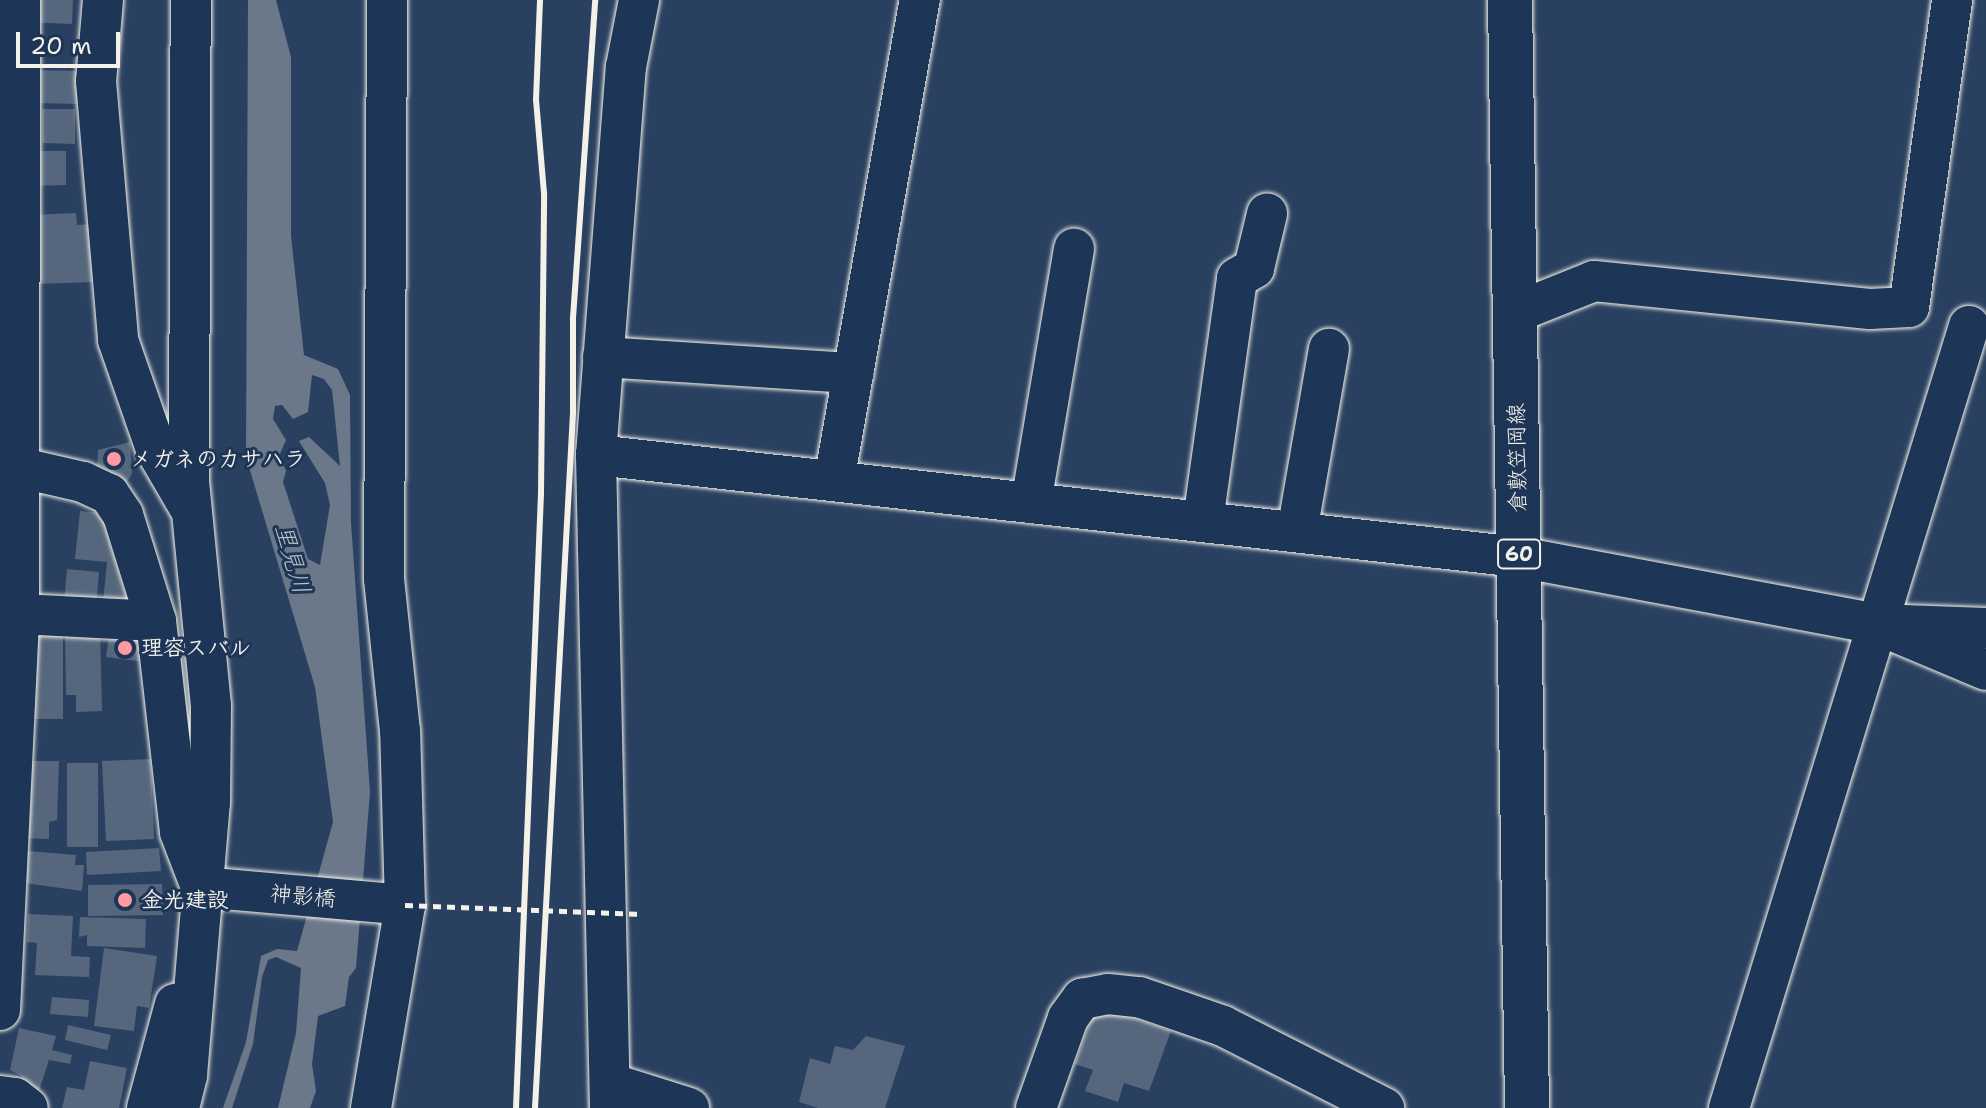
<!DOCTYPE html>
<meta charset="utf-8">
<style>
body{margin:0}
#map{position:relative;width:1986px;height:1108px;overflow:hidden;background:#2a4060;font-family:"Shantell Sans","Klee One",sans-serif}
div>[style]{position:absolute}
[style*='--x']{left:calc(var(--x)*1px);top:calc(var(--y)*1px);width:calc(var(--w)*1px);rotate:calc(var(--a)*1deg)}
.water>*{inset:0;background:#6a788a}
.building>*{inset:0;background:#56677d}
.roads{filter:drop-shadow(0 0 2px #f4f1e8) drop-shadow(0 0 2px #f4f1e8)}
.minor>*{height:40px;margin:-20px;padding:0 20px;transform-origin:20px;border-radius:20px;background:#1d3557}
.major>*{height:44px;margin:-22px;padding:0 22px;transform-origin:22px;border-radius:22px;background:#1d3557}
.rail>*{height:6px;margin:-3px;padding:0 3px;transform-origin:3px;border-radius:3px;background:#f4f1e8}
.path-bridge>*{height:5px;margin-top:-2.5px;transform-origin:0;background:repeating-linear-gradient(90deg,#f4f1e8 0 8px,transparent 0 14px)}
.dots>*{width:22px;height:22px;translate:-50% -50%;box-sizing:border-box;border:4px solid #1d3557;border-radius:50%}
span{translate:-50% -50%;white-space:nowrap;text-align:center;line-height:1.15;-webkit-text-stroke:6px #1d3557;paint-order:stroke}
.shield-label span{padding:2px 6px;background:#1d3557;border:2px solid;border-radius:6px;-webkit-text-stroke-width:0}
.shield-label{font-size:20px;color:#f4f1e8;font-weight:700}
.street-label{font-size:22px;color:#f4f1e8}
.poi-label{font-size:22px;color:#f4f1e8;font-weight:700}
.left{translate:0 -50%;text-align:left}
.water-label{font-size:24px;color:#bdc1c2;font-style:italic}
.scale{position:absolute;left:16px;top:32px;width:104px;height:36px;box-sizing:border-box;border:4px solid #f4f1e8;border-top:0;padding-left:10px;font-size:24px;line-height:28px;white-space:nowrap;color:#f4f1e8;-webkit-text-stroke:6px #1d3557;paint-order:stroke}
</style>
<div id="map">
<div class="water">
<div style="clip-path:polygon(evenodd,248px 0,276px 0,291px 57px,291px 236px,304px 355px,338px 369px,350px 395px,351px 523px,370px 792px,356px 968px,349px 977px,345px 1006px,318px 1016px,312px 1064px,316px 1091px,310px 1108px,278px 1108px,296px 1033px,301px 968px,276px 957px,268px 960px,262px 977px,253px 1044px,232px 1108px,223px 1108px,246px 1042px,261px 956px,277px 949px,297px 951px,333px 822px,315px 687px,246px 457px,248px 0,312px 375px,324px 379px,332px 390px,340px 466px,309px 437px,299px 441px,325px 483px,330px 505px,320px 565px,308px 559px,283px 482px,286px 471px,279px 456px,286px 440px,273px 419px,275px 406px,282px 405px,293px 419px,308px 412px,312px 375px)"></div>
</div>
<div class="building">
<div style="clip-path:polygon(28px 0,73px 0,72px 24px,27px 22px)"></div>
<div style="clip-path:polygon(31px 70px,83px 71px,82px 104px,30px 103px)"></div>
<div style="clip-path:polygon(42px 109px,75px 109px,75px 144px,42px 143px)"></div>
<div style="clip-path:polygon(32px 151px,66px 151px,66px 185px,33px 186px)"></div>
<div style="clip-path:polygon(76px 213px,77px 225px,93px 224px,95px 282px,34px 284px,31px 215px)"></div>
<div style="clip-path:polygon(130px 442px,132px 474px,124px 486px,97px 468px,98px 450px)"></div>
<div style="clip-path:polygon(80px 511px,101px 513px,129px 606px,103px 603px,107px 562px,75px 559px)"></div>
<div style="clip-path:polygon(67px 569px,99px 572px,96px 607px,64px 604px)"></div>
<div style="clip-path:polygon(31px 629px,63px 629px,63px 719px,31px 719px)"></div>
<div style="clip-path:polygon(100px 631px,102px 711px,76px 712px,76px 695px,66px 695px,65px 632px)"></div>
<div style="clip-path:polygon(109px 636px,140px 639px,145px 662px,106px 657px)"></div>
<div style="clip-path:polygon(151px 759px,154px 839px,106px 841px,102px 761px)"></div>
<div style="clip-path:polygon(23px 761px,59px 761px,57px 820px,49px 822px,49px 839px,21px 838px)"></div>
<div style="clip-path:polygon(67px 763px,98px 763px,98px 847px,67px 847px)"></div>
<div style="clip-path:polygon(159px 848px,161px 871px,87px 875px,86px 852px)"></div>
<div style="clip-path:polygon(27px 851px,76px 855px,75px 865px,84px 865px,82px 891px,25px 883px)"></div>
<div style="clip-path:polygon(162px 884px,163px 915px,88px 916px,88px 885px)"></div>
<div style="clip-path:polygon(28px 914px,73px 916px,71px 956px,90px 957px,89px 977px,35px 975px,37px 943px,27px 942px)"></div>
<div style="clip-path:polygon(80px 917px,146px 919px,145px 948px,87px 946px,87px 935px,79px 937px)"></div>
<div style="clip-path:polygon(104px 948px,157px 956px,149px 1008px,137px 1006px,134px 1031px,94px 1026px)"></div>
<div style="clip-path:polygon(52px 997px,89px 1000px,88px 1017px,50px 1014px)"></div>
<div style="clip-path:polygon(1096px 1005px,1171px 1031px,1149px 1091px,1124px 1083px,1118px 1102px,1085px 1091px,1093px 1070px,1075px 1064px)"></div>
<div style="clip-path:polygon(68px 1025px,111px 1035px,107px 1050px,65px 1040px)"></div>
<div style="clip-path:polygon(19px 1028px,56px 1036px,52px 1050px,72px 1055px,70px 1064px,49px 1060px,38px 1094px,19px 1089px,22px 1076px,10px 1070px)"></div>
<div style="clip-path:polygon(866px 1036px,905px 1046px,885px 1108px,818px 1108px,799px 1102px,810px 1058px,830px 1064px,835px 1046px,853px 1050px)"></div>
<div style="clip-path:polygon(90px 1061px,127px 1068px,119px 1108px,62px 1108px,67px 1087px,84px 1090px)"></div>
</div>
<div class="roads">
<div class="minor">
<div style="--x:103;--y:0;--w:81;--a:94.9"></div>
<div style="--x:96;--y:81;--w:260;--a:85.1"></div>
<div style="--x:118;--y:340;--w:119;--a:70.8"></div>
<div style="--x:157;--y:452;--w:64;--a:59.8"></div>
<div style="--x:1514;--y:313;--w:86;--a:-21.8"></div>
<div style="--x:1594;--y:281;--w:277;--a:5.8"></div>
<div style="--x:1870;--y:309;--w:39;--a:-3"></div>
<div style="--x:1909;--y:307;--w:310;--a:-82"></div>
<div style="--x:603;--y:357;--w:251;--a:3.7"></div>
<div style="--x:596;--y:455;--w:929;--a:6.31"></div>
<div style="--x:1519;--y:557;--w:363;--a:10.6"></div>
<div style="--x:1876;--y:624;--w:110;--a:2.1"></div>
<div style="--x:0;--y:463;--w:85;--a:12.9"></div>
<div style="--x:83;--y:482;--w:29;--a:25"></div>
<div style="--x:109;--y:494;--w:25;--a:56"></div>
<div style="--x:123;--y:515;--w:111;--a:72.7"></div>
<div style="--x:156;--y:621;--w:212;--a:83.5"></div>
<div style="--x:180;--y:832;--w:59;--a:69.1"></div>
<div style="--x:201;--y:887;--w:205;--a:5"></div>
<div style="--x:834;--y:481;--w:489;--a:-79.9"></div>
<div style="--x:1031;--y:503;--w:258;--a:-80.4"></div>
<div style="--x:1203;--y:521;--w:245;--a:-82"></div>
<div style="--x:1237;--y:278;--w:20;--a:-30"></div>
<div style="--x:1254;--y:268;--w:56;--a:-76.5"></div>
<div style="--x:1297;--y:532;--w:186;--a:-80.1"></div>
<div style="--x:0;--y:613;--w:156;--a:2.9"></div>
<div style="--x:1898;--y:633;--w:95;--a:22.8"></div>
<div style="--x:0;--y:1010;--w:395;--a:-87.2"></div>
<div style="--x:19;--y:615;--w:615;--a:-89.91"></div>
<div style="--x:610;--y:1083;--w:83;--a:17.6"></div>
<div style="--x:0;--y:1096;--w:15;--a:8"></div>
<div style="--x:15;--y:1098;--w:16;--a:38"></div>
<div style="--x:147;--y:1108;--w:108;--a:-74.9"></div>
<div style="--x:179;--y:1108;--w:34;--a:-76"></div>
<div style="--x:187;--y:1075;--w:273;--a:-85.2"></div>
<div style="--x:210;--y:803;--w:97;--a:-89.4"></div>
<div style="--x:211;--y:706;--w:224;--a:-95.6"></div>
<div style="--x:189;--y:483;--w:483;--a:-89.8"></div>
<div style="--x:371;--y:1108;--w:206;--a:-80.5"></div>
<div style="--x:405;--y:905;--w:174;--a:-91.6"></div>
<div style="--x:400;--y:731;--w:153;--a:-96"></div>
<div style="--x:384;--y:579;--w:579;--a:-89.7"></div>
<div style="--x:610;--y:1108;--w:653;--a:-91.23"></div>
<div style="--x:596;--y:455;--w:389;--a:-85.6"></div>
<div style="--x:626;--y:67;--w:68;--a:-79"></div>
<div style="--x:1036;--y:1108;--w:96;--a:-70.4"></div>
<div style="--x:1068;--y:1018;--w:24;--a:-54"></div>
<div style="--x:1082;--y:999;--w:26;--a:-11"></div>
<div style="--x:1108;--y:994;--w:31;--a:6"></div>
<div style="--x:1139;--y:997;--w:89;--a:19"></div>
<div style="--x:1223;--y:1026;--w:181;--a:27"></div>
<div style="--x:1729;--y:1108;--w:818;--a:-72.94"></div>
</div>
<div class="major">
<div style="--x:1510;--y:0;--w:1108;--a:89.12"></div>
</div>
</div>
<div class="rail">
<div style="--x:516;--y:1108;--w:615;--a:-87.67"></div>
<div style="--x:541;--y:494;--w:301;--a:-89.4"></div>
<div style="--x:544;--y:193;--w:93;--a:-94.9"></div>
<div style="--x:536;--y:100;--w:100;--a:-87.7"></div>
<div style="--x:535;--y:1108;--w:697;--a:-86.87"></div>
<div style="--x:573;--y:412;--w:94;--a:-90"></div>
<div style="--x:573;--y:318;--w:319;--a:-86"></div>
</div>
<div class="path-bridge">
<div style="--x:405;--y:905;--w:237;--a:2.2"></div>
</div>
<div class="dots">
<div style="left:114px;top:459px;background:#ff9aa2"></div>
<div style="left:125px;top:648px;background:#ff9aa2"></div>
<div style="left:125px;top:900px;background:#ff9aa2"></div>
</div>
<div class="shield-label">
<span style="left:1519px;top:554px">60</span>
</div>
<div class="street-label">
<span style="left:1517px;top:458px;rotate:-91deg">倉敷笠岡線</span>
<span style="left:303px;top:896px;rotate:5deg">神影橋</span>
</div>
<div class="poi-label">
<span class="left" style="left:130px;top:459px">メガネのカサハラ</span>
<span class="left" style="left:141px;top:648px">理容スバル</span>
<span class="left" style="left:141px;top:900px">金光建設</span>
</div>
<div class="water-label">
<span style="left:292px;top:559px;rotate:74deg">里見川</span>
</div>
<div class="scale">20 m</div>
</div>
